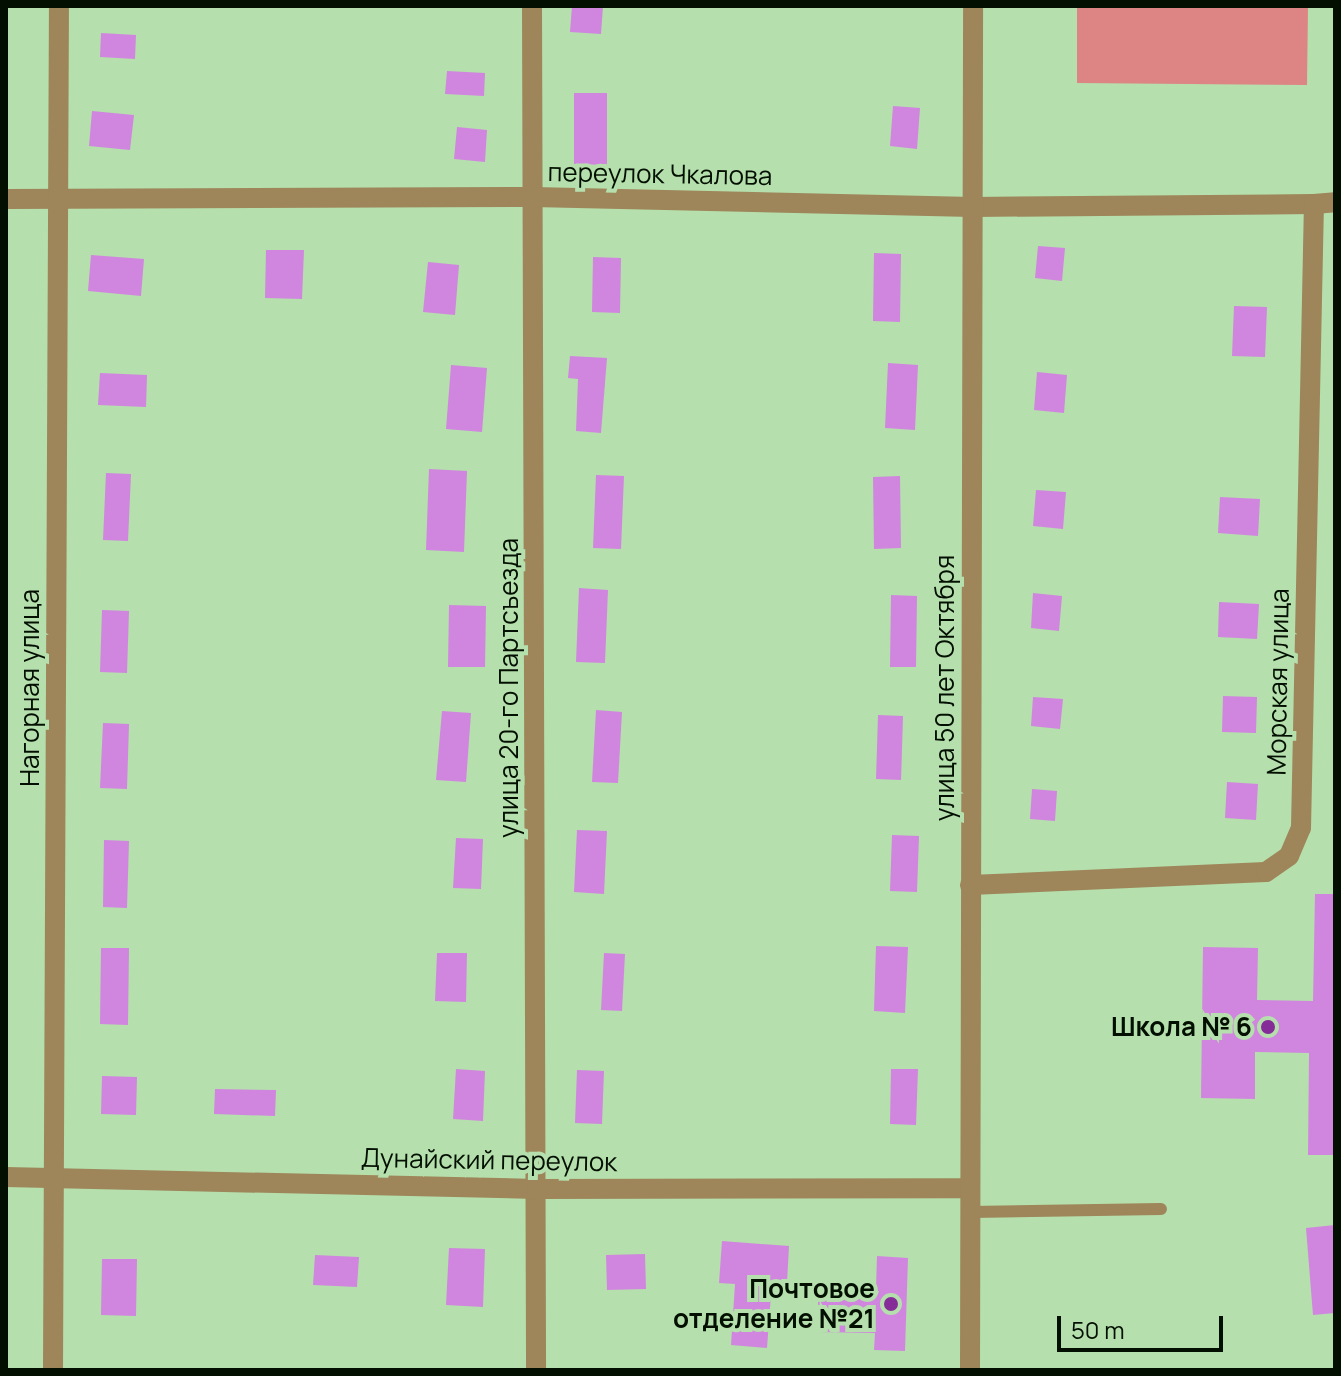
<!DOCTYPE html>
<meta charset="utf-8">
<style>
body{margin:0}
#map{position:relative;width:1341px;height:1376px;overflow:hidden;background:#b5dfac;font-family:Manrope,sans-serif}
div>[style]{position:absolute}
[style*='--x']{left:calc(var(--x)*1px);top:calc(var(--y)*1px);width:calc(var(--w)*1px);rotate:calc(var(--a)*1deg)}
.green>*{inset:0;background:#dd8484}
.building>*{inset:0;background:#d086df}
.lane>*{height:12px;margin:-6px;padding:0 6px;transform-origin:6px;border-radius:6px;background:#9e855a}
.street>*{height:20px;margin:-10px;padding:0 10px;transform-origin:10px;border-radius:10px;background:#9e855a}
.dots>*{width:22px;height:22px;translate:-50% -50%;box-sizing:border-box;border:4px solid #b5dfac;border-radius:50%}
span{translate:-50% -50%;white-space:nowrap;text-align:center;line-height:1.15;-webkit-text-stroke:8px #b5dfac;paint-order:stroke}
.street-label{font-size:26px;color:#030f01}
.poi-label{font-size:26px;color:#030f01;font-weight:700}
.right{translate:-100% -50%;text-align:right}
.frame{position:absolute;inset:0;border:8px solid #030f01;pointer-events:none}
.scale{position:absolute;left:1057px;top:1316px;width:166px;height:36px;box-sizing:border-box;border:4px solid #030f01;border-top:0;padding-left:10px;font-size:24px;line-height:28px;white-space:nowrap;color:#030f01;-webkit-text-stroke:6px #b5dfac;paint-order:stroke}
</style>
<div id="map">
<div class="green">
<div style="clip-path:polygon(1077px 6px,1308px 6px,1307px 85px,1077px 83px)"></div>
</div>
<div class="building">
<div style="clip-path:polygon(572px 6px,603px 6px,601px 34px,570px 32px)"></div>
<div style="clip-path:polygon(101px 33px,136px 35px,135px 59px,100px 57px)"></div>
<div style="clip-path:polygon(447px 71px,485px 73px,484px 96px,445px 94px)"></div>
<div style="clip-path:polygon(574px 93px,607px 93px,607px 165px,574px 164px)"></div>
<div style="clip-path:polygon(893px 106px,920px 108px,917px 149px,890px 146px)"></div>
<div style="clip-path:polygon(92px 111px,134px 115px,130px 150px,89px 146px)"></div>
<div style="clip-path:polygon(457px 127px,487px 130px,485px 162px,454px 159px)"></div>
<div style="clip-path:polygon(1038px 246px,1065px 248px,1062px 281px,1035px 278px)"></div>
<div style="clip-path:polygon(266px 250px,304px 250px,302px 299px,265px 298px)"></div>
<div style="clip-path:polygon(874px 253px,901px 254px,900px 322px,873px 321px)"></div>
<div style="clip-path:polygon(91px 255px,144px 259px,141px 296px,88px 291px)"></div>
<div style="clip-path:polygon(593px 257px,621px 258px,620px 313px,592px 312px)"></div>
<div style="clip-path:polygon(428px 262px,459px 265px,455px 315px,423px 312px)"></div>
<div style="clip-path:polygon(1234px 306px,1267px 307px,1265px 357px,1232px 356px)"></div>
<div style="clip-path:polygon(570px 356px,607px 358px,601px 433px,576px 431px,578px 379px,568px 378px)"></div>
<div style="clip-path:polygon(888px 363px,918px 365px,915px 430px,885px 428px)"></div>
<div style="clip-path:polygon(451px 365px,487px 368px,482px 432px,446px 429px)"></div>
<div style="clip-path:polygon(1037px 372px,1067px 375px,1064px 413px,1034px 410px)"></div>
<div style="clip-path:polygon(100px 373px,147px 375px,146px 407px,98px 405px)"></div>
<div style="clip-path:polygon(429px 469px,467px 471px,464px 552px,426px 550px)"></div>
<div style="clip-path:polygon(106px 473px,131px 474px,128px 541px,103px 540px)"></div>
<div style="clip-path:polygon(596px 475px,624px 476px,621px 549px,593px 548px)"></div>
<div style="clip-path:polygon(900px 476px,901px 548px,874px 549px,873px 477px)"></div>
<div style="clip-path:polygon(1036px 490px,1066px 492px,1063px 529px,1033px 526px)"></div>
<div style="clip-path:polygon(1220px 497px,1260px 499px,1258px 536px,1218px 533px)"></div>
<div style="clip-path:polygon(579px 588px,608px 590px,605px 663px,576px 662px)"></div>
<div style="clip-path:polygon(1033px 593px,1062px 596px,1059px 631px,1031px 628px)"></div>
<div style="clip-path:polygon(891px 595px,917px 596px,916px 667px,890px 667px)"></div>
<div style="clip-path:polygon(1219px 602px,1259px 604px,1257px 639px,1218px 637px)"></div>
<div style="clip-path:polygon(449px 605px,486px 606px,485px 667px,448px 667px)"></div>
<div style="clip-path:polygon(102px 610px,129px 611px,127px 673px,100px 672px)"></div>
<div style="clip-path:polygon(1223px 696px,1257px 697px,1256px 733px,1222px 732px)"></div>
<div style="clip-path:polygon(1033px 697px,1063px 699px,1060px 729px,1031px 726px)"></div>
<div style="clip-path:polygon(596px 710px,622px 712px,618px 783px,592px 782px)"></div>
<div style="clip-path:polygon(442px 711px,471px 713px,466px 782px,436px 780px)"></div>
<div style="clip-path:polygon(878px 715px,903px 716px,901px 780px,876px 779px)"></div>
<div style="clip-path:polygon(103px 723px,129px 724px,127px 789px,100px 788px)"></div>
<div style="clip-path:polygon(1227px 782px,1258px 784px,1256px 820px,1225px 818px)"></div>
<div style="clip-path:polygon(1032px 789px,1057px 791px,1055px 821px,1030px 819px)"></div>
<div style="clip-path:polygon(577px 830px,607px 831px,604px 894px,574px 892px)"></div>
<div style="clip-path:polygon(892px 835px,919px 836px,917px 892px,890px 891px)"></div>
<div style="clip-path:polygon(456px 838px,483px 839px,481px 889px,453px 888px)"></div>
<div style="clip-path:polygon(104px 840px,129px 841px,127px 908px,103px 907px)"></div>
<div style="clip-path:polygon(1315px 894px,1335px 894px,1335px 1155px,1308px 1155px,1309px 1053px,1255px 1052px,1255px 1099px,1201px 1098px,1203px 947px,1258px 948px,1257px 1000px,1313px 1001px)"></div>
<div style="clip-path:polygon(876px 946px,908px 947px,905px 1013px,874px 1011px)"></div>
<div style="clip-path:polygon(101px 948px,129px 948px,128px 1025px,100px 1024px)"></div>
<div style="clip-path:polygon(437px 953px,467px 953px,466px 1002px,435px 1001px)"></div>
<div style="clip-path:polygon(604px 953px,625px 954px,622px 1011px,601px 1010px)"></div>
<div style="clip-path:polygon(456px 1069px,485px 1071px,483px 1121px,453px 1119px)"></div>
<div style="clip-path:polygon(891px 1069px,918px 1069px,916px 1125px,890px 1124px)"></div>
<div style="clip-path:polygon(577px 1070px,604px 1071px,602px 1124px,575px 1123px)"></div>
<div style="clip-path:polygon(102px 1076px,137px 1077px,136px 1115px,101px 1114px)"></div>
<div style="clip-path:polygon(215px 1089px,276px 1090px,275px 1116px,214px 1114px)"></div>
<div style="clip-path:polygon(1335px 1225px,1335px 1313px,1313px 1315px,1306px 1228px)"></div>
<div style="clip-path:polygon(722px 1241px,789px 1246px,787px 1283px,772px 1281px,767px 1348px,731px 1345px,735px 1284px,719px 1283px)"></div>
<div style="clip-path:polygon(449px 1248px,485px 1249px,483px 1307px,446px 1305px)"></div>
<div style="clip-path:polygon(645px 1254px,646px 1289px,607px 1290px,606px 1255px)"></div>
<div style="clip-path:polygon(315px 1255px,359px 1257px,357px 1287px,313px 1285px)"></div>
<div style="clip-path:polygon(877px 1256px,908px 1258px,905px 1351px,874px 1350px,875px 1333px,818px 1332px,818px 1289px,876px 1289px)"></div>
<div style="clip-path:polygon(102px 1259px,137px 1259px,136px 1316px,101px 1315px)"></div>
</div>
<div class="lane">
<div style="--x:971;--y:1212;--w:190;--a:-0.9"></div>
</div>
<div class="street">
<div style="--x:532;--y:6;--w:1364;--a:89.83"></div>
<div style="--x:6;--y:199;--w:527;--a:-0.22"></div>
<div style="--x:533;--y:197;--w:440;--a:1.3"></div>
<div style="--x:973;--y:207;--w:341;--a:-0.5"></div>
<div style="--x:970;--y:885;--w:296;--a:-2.5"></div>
<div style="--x:1266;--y:872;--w:28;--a:-35"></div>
<div style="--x:1289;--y:856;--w:30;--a:-67"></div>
<div style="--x:1301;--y:828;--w:624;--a:-88.81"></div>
<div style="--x:1314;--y:204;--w:21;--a:-5"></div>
<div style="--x:6;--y:1177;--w:531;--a:1.29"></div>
<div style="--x:537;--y:1189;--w:433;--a:-0.1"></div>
<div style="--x:53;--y:1370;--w:1364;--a:-89.75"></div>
<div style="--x:970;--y:1370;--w:1364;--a:-89.87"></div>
</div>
<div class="dots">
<div style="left:1268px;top:1027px;background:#862c98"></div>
<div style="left:891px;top:1304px;background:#862c98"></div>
</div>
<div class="street-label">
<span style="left:660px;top:174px;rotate:1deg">переулок Чкалова</span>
<span style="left:1278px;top:682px;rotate:-89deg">Морская улица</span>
<span style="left:30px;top:688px;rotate:-90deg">Нагорная улица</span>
<span style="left:509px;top:688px;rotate:-90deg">улица 20-го Партсъезда</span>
<span style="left:945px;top:688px;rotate:-90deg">улица 50 лет Октября</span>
<span style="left:489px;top:1160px;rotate:1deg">Дунайский переулок</span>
</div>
<div class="poi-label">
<span class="right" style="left:1252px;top:1027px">Школа № 6</span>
<span class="right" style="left:875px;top:1304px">Почтовое<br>отделение №21</span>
</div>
<div class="frame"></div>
<div class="scale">50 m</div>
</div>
